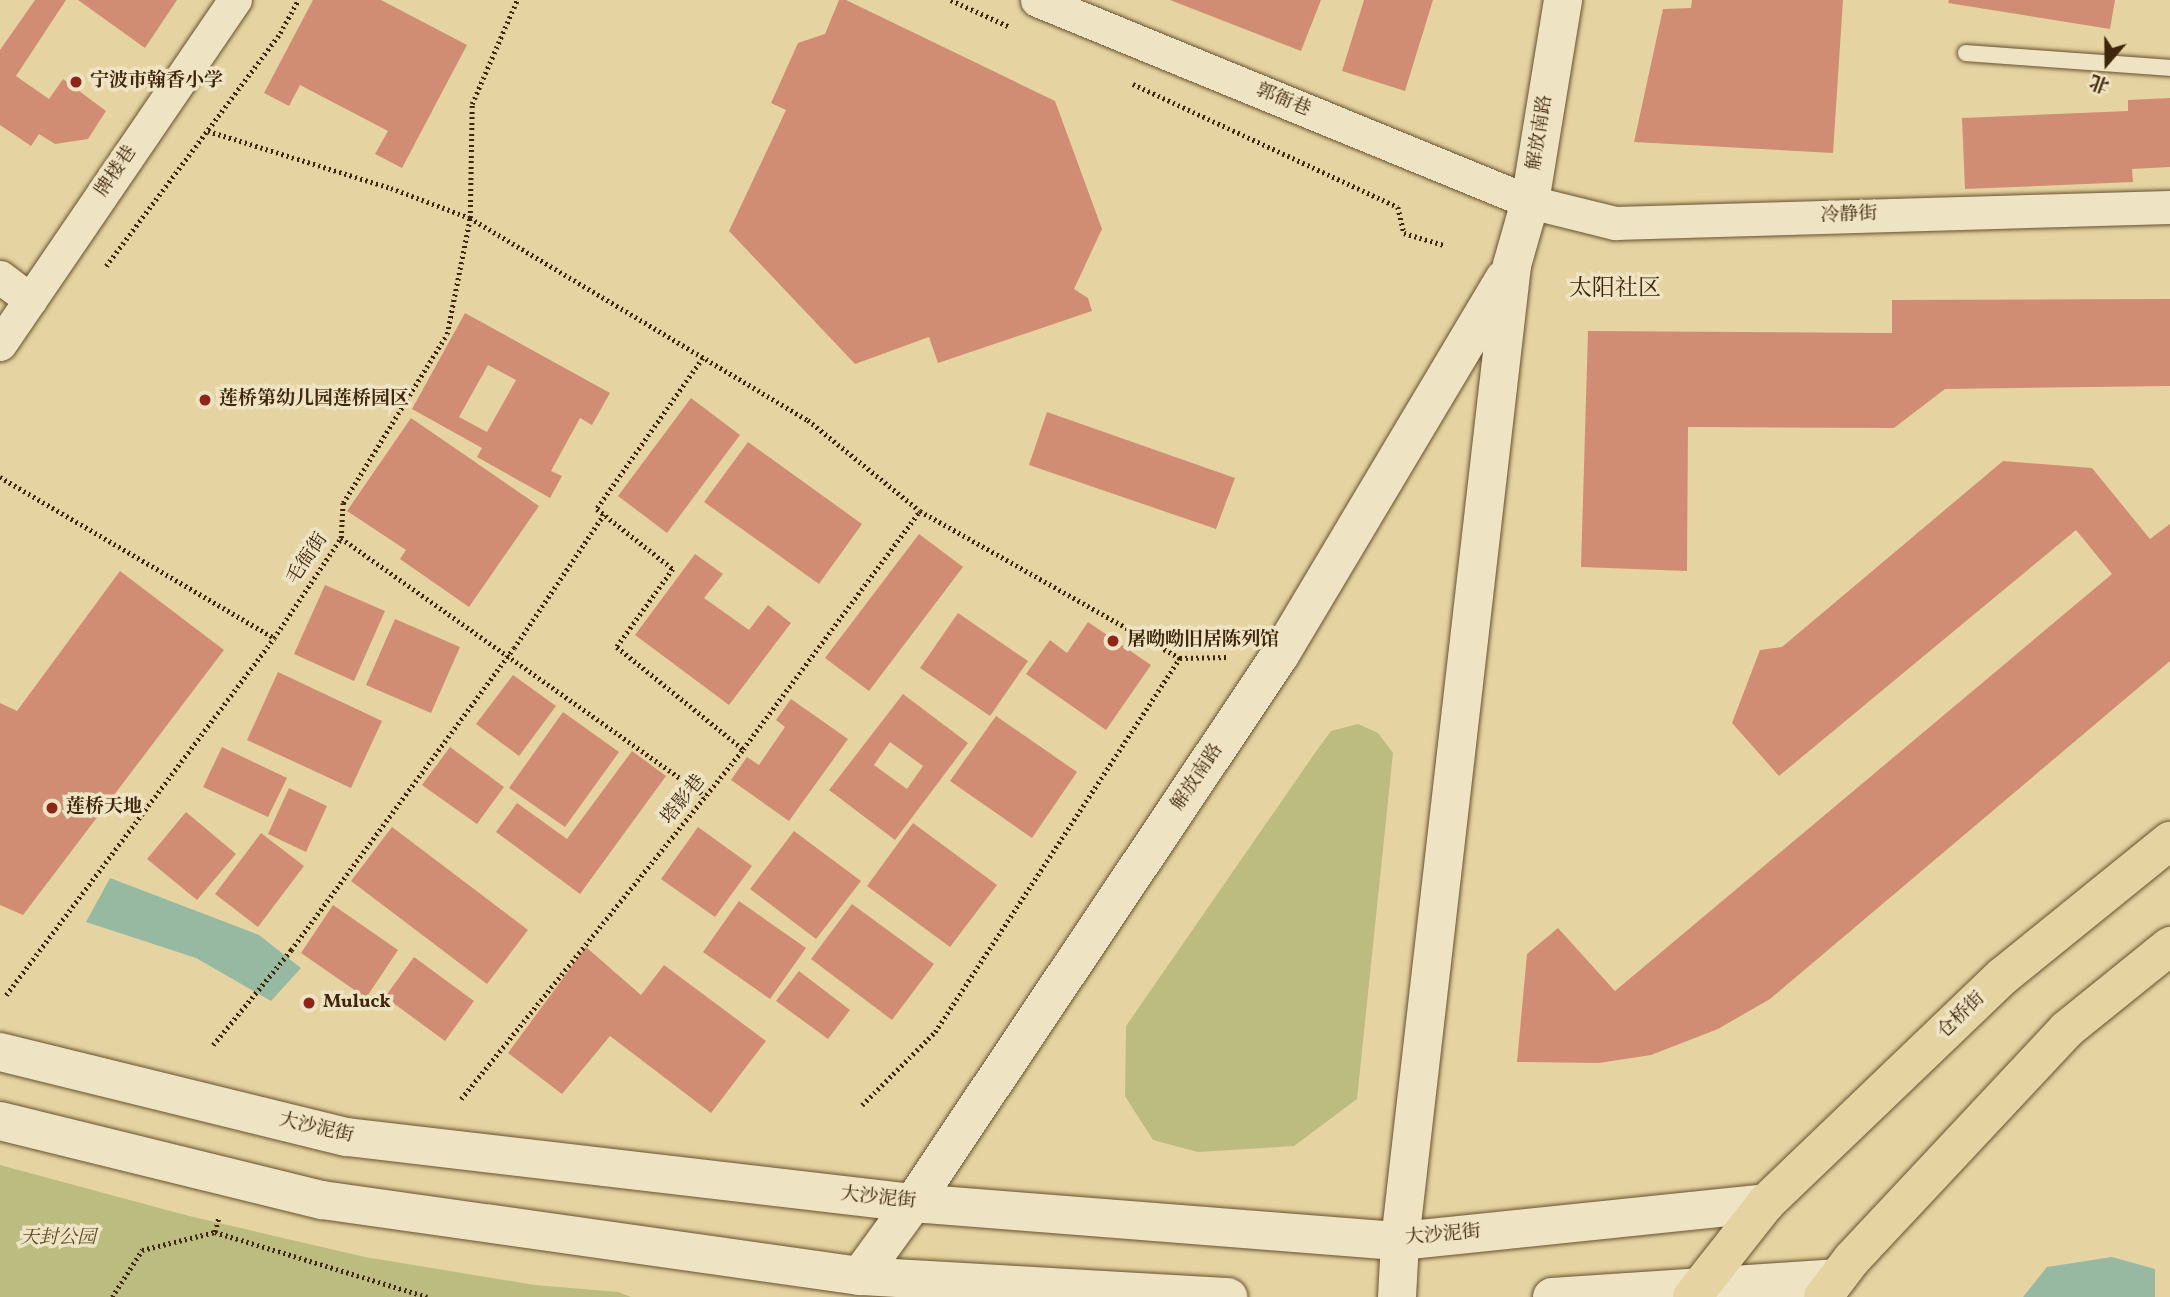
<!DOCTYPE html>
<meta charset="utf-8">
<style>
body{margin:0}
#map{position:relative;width:2170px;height:1297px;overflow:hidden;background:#e5d4a2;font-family:Vollkorn,"Noto Serif SC",serif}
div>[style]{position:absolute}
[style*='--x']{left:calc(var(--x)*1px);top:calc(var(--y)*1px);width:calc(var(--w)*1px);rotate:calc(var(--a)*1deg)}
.green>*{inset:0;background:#bcbb80}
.water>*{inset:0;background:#97b9a1}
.building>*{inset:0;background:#d18d73}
.path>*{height:4.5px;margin-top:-2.25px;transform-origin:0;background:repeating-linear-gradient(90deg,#3f2509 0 2px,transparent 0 5.5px)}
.roads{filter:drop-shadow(0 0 2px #68512f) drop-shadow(0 0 2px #68512f)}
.service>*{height:16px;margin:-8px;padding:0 8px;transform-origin:8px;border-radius:8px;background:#eee3c3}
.minor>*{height:33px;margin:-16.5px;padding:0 16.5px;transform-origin:16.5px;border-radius:16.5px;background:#eee3c3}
.secondary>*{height:38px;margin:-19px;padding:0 19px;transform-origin:19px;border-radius:19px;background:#eee3c3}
.primary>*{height:38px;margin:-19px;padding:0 19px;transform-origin:19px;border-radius:19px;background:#e5d4a2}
.dots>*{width:19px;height:19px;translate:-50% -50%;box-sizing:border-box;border:4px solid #eee3c3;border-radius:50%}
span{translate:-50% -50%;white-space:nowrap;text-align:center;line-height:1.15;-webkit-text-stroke:7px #eee3c3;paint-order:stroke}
.poi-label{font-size:19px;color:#3f2509;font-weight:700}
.left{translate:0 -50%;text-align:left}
.street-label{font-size:19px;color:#3f2509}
.park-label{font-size:19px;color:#5e4a27;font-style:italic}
.quarter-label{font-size:23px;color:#3f2509}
.north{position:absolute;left:2072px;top:28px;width:70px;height:70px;-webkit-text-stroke:5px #eee3c3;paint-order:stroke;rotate:200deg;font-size:19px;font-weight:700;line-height:28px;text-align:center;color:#3f2509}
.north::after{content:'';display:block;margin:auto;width:24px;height:32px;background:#3f2509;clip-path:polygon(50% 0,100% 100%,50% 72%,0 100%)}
</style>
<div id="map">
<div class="green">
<div style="clip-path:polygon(1358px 724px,1378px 733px,1393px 753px,1357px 1099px,1294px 1146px,1198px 1152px,1153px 1140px,1125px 1096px,1126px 1026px,1317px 750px,1331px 731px)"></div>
<div style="clip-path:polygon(0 1165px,189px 1216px,365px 1257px,535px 1285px,618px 1292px,631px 1297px,0 1297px)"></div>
</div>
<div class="water">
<div style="clip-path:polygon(110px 878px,259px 935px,301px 968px,271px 1001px,196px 958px,86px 922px)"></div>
<div style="clip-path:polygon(2112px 1257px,2155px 1269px,2155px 1297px,2023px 1297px,2047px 1267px)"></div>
</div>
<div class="building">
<div style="clip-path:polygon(35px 0,66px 0,16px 76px,49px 99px,63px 79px,106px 111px,88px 139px,55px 144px,39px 134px,31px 146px,0 125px,0 50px)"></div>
<div style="clip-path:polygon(78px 0,177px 0,145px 48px)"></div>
<div style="clip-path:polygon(313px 0,381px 0,467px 45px,402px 168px,375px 154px,388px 131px,300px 85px,289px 106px,264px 93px)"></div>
<div style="clip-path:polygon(839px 0,846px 0,1055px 101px,1102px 229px,1074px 289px,1088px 298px,1092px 311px,938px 363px,929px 337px,855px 364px,729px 231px,786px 110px,771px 103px,798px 43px,825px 34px)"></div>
<div style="clip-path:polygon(1170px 0,1321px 0,1301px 51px)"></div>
<div style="clip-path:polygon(1364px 0,1433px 0,1405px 91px,1342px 71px)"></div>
<div style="clip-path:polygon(1692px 0,1843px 0,1833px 153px,1634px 142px,1663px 9px,1691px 8px)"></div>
<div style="clip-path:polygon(1949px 0,2115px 0,2110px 29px,1948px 3px)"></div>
<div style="clip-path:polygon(2170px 98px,2170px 167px,2132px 169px,2133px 182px,1965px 189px,1962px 118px,2128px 111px,2128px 100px)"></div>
<div style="clip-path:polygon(2170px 299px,2170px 386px,1945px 389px,1894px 428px,1688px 427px,1687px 571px,1581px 567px,1588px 331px,1892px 333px,1892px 300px)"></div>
<div style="clip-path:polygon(evenodd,465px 313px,610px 393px,592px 425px,580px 418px,551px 471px,562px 476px,550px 498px,477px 457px,482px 448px,412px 409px,465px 313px,488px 365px,516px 380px,487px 432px,459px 417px,488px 365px)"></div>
<div style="clip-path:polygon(691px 398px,740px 435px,667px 533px,618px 496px)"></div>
<div style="clip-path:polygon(1047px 412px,1235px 478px,1216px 529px,1029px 465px)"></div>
<div style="clip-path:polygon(411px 418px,539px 506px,469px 607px,400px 559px,406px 550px,347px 511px)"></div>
<div style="clip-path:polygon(748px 442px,862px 524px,819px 584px,704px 502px)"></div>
<div style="clip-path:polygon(2003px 461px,2092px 468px,2150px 539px,2170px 524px,2170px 661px,1770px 999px,1718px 1029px,1651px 1055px,1599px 1063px,1517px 1062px,1527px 954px,1558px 928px,1615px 991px,2112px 574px,2076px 530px,1779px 776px,1732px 723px,1760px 650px,1782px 647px)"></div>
<div style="clip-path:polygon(919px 534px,963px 567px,869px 691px,825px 658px)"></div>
<div style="clip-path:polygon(695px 554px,723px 574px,704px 598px,749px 630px,768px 605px,791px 623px,729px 705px,635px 635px)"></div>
<div style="clip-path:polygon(120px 571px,224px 650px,23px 915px,0 905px,0 703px,17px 711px)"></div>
<div style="clip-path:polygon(325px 585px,385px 611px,354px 681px,294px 654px)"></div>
<div style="clip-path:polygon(958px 613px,1028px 661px,990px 716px,920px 668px)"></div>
<div style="clip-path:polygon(395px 619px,460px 647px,431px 713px,366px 685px)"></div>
<div style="clip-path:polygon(1088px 622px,1151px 665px,1106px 730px,1026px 674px,1050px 640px,1067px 653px)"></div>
<div style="clip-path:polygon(278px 672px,382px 721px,351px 788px,247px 740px)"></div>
<div style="clip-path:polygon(513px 675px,556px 706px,519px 756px,476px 724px)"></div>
<div style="clip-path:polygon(evenodd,903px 694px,968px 743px,895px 840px,829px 790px,903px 694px,890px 742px,923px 766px,907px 789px,874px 765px,890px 742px)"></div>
<div style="clip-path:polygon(791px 699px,848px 739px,789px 821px,731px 780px,747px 757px,759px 765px,785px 727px,776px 720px)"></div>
<div style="clip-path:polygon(563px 712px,619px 752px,565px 827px,509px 788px)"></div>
<div style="clip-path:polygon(996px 716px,1077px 772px,1032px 838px,950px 781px)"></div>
<div style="clip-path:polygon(222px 747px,287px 778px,268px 817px,203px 787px)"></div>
<div style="clip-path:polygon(450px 747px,504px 787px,477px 824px,422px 785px)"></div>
<div style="clip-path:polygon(632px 751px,666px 776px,580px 894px,496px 832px,517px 803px,567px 839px)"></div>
<div style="clip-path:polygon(289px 788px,327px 806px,306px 852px,268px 834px)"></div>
<div style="clip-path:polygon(186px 812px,236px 854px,197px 900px,147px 859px)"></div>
<div style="clip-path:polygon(913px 823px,997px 885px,950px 947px,867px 886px)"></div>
<div style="clip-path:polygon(392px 827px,528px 930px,487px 984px,351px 881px)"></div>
<div style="clip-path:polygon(698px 827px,752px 866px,715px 917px,661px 879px)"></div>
<div style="clip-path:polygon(794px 831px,861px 881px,816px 939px,750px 889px)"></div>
<div style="clip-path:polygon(261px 833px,304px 866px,258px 927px,215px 894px)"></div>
<div style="clip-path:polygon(739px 901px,806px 948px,770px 999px,703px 952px)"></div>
<div style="clip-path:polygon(852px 904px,934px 964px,892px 1020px,811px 959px)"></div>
<div style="clip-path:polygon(333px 905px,398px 950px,366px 998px,301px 953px)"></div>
<div style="clip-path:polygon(586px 947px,641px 995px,664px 965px,766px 1041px,711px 1113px,610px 1036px,562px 1094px,508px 1053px)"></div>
<div style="clip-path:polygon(414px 957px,474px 1001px,445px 1041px,385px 997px)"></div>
<div style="clip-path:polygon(799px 971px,850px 1010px,828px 1039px,776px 1001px)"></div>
</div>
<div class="path">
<div style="--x:951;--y:0;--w:63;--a:24.5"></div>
<div style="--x:1133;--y:84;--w:292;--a:24.9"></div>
<div style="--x:1398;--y:207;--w:27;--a:77"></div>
<div style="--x:1404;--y:233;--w:42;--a:16.7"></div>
<div style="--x:208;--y:131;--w:192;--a:17.3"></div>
<div style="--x:391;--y:188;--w:85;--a:20.8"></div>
<div style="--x:470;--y:218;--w:394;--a:30.9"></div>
<div style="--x:808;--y:420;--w:144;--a:39.1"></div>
<div style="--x:920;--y:511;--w:299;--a:29.5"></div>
<div style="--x:1180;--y:658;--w:48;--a:-1.2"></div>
<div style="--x:106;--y:266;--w:291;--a:-53.2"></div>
<div style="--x:280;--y:33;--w:38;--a:-61"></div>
<div style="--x:703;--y:358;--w:184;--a:125.1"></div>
<div style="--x:597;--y:509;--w:97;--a:38.3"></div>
<div style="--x:673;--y:569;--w:96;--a:125.7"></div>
<div style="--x:617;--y:647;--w:162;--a:39"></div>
<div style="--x:0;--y:477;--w:318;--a:30.4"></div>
<div style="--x:341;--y:538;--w:446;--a:35.3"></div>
<div style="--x:6;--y:995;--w:446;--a:-53.1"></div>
<div style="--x:274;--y:638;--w:120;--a:-56.2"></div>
<div style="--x:341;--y:538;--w:35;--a:-87"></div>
<div style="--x:343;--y:503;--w:198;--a:-58.4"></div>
<div style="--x:447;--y:334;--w:118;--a:-78.8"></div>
<div style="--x:470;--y:218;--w:114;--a:-89"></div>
<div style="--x:472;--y:104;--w:113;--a:-66.6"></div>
<div style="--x:213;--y:1045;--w:123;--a:-50.6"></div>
<div style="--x:291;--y:950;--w:375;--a:-53.6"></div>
<div style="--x:514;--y:648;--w:161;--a:-56.1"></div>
<div style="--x:461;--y:1099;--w:449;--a:-51.1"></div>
<div style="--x:743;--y:749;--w:297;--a:-53.4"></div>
<div style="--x:862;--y:1105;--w:103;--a:-45"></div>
<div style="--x:935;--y:1032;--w:447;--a:-56.8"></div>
<div style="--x:215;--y:1232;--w:16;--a:-76"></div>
<div style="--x:112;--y:1297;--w:56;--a:-57.4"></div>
<div style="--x:142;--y:1250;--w:75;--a:-13.9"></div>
<div style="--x:215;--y:1232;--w:222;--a:17"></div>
</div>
<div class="roads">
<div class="service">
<div style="--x:1966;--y:53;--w:205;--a:4.2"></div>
</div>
<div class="minor">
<div style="--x:1037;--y:0;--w:533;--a:22.28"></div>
<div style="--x:1530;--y:202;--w:88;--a:13.9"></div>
<div style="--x:1615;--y:223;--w:555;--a:-1.65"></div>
<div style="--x:0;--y:277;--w:38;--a:37"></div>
<div style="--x:0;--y:344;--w:417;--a:-55.7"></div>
</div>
<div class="secondary">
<div style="--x:0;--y:1052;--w:357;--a:13.8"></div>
<div style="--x:347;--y:1137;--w:570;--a:6.65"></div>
<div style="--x:913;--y:1203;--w:488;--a:4.5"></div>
<div style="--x:1400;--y:1241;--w:368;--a:-5.9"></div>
<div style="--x:0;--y:1121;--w:332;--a:13.8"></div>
<div style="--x:322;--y:1200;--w:543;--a:8.04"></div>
<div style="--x:860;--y:1276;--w:369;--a:3.3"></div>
<div style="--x:860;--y:1276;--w:90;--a:-54"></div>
<div style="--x:913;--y:1203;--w:660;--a:-56.19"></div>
<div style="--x:1280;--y:655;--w:438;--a:-59.2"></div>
<div style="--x:1397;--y:1297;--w:56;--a:-86.9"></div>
<div style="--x:1400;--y:1241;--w:982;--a:-83.45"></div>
<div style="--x:1512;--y:265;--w:66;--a:-74.1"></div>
<div style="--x:1530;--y:202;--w:205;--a:-80.7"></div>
<div style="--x:1552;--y:1297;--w:284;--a:-3.8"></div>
</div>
<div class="primary">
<div style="--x:1692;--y:1297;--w:120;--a:-51.8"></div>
<div style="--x:1766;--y:1203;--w:328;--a:-43.8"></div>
<div style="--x:2003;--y:976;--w:215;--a:-39"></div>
<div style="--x:1823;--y:1297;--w:48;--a:-52.7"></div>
<div style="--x:1852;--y:1259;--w:313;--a:-46.9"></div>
<div style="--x:2066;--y:1030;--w:134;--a:-38.9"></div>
</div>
</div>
<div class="dots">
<div style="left:76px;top:82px;background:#8f2418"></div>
<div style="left:205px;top:400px;background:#8f2418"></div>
<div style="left:1113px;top:641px;background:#8f2418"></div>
<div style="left:52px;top:808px;background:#8f2418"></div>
<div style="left:309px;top:1003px;background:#8f2418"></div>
</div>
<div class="poi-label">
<span class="left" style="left:90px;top:82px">宁波市翰香小学</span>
<span class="left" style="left:219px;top:400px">莲桥第幼儿园莲桥园区</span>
<span class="left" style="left:1127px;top:641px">屠呦呦旧居陈列馆</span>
<span class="left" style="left:66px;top:808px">莲桥天地</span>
<span class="left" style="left:323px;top:1003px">Muluck</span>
</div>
<div class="street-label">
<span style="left:1283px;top:101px;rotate:22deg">郭衙巷</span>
<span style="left:1541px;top:133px;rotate:-81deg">解放南路</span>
<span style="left:117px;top:172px;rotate:-56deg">牌楼巷</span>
<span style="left:1849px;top:216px;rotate:-2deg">冷静街</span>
<span style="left:308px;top:559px;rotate:-56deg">毛衙街</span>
<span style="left:1198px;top:778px;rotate:-56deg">解放南路</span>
<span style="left:684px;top:800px;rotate:-51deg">塔影巷</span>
<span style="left:1962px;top:1016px;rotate:-44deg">仓桥街</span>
<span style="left:316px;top:1129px;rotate:13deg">大沙泥街</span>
<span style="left:878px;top:1199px;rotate:6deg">大沙泥街</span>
<span style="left:1443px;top:1236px;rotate:-5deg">大沙泥街</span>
</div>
<div class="park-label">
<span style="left:58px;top:1239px">天封公园</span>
</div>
<div class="quarter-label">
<span style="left:1615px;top:289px">太阳社区</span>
</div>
<div class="north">北</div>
</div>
